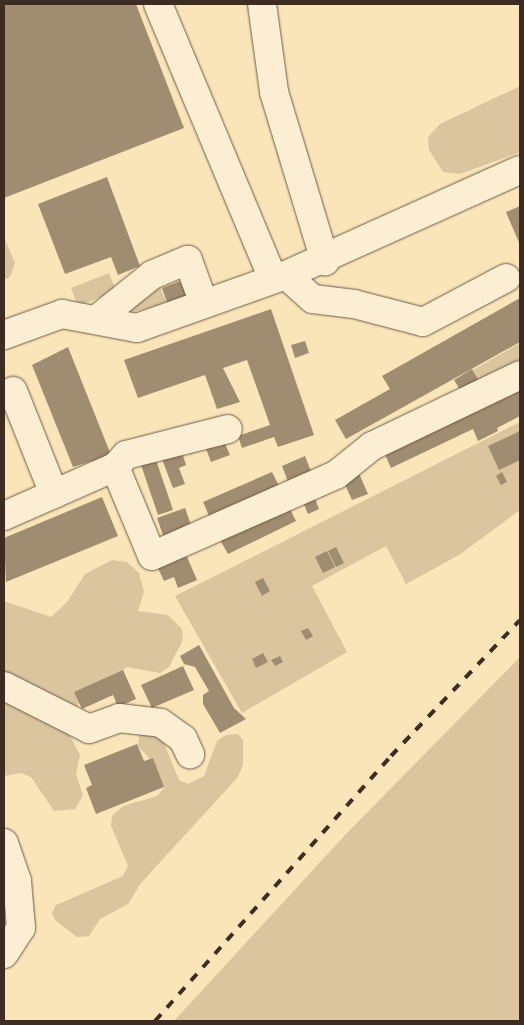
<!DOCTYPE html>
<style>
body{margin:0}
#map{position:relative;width:524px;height:1025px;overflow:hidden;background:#fae5b9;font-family:Alegreya,serif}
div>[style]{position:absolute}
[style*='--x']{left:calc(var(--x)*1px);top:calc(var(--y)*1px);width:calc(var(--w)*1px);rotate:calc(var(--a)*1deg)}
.green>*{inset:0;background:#dac59f}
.building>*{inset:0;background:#a08c70}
.roads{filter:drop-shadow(0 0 1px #6d5a47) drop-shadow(0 0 1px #6d5a47)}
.minor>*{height:28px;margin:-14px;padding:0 14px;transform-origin:14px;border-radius:14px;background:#fceed2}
.rail>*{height:4px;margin-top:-2px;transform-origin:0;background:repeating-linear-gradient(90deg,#3e2b21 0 9px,transparent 0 18px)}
span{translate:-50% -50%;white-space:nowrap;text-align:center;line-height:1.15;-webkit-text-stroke:4px #fceed2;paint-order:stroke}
.frame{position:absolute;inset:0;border:5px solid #3e2b21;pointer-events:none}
</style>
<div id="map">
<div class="green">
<div style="clip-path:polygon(520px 86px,520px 152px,460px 174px,443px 172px,429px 150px,428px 137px,440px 124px)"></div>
<div style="clip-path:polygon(4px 237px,15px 263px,10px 277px,4px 280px)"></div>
<div style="clip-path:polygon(109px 273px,116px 291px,78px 306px,71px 288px)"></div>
<div style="clip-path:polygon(160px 288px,167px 303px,133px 312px,130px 305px)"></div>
<div style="clip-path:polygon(520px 343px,520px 379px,485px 388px,473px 370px)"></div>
<div style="clip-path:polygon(520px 422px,520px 510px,459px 555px,406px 584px,386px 546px,312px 586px,347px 652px,242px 713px,175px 596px)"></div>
<div style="clip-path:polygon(112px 560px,127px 562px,139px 573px,144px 592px,138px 611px,168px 615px,182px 629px,183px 640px,169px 667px,160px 673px,127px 667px,72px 709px,68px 732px,80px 755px,76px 774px,83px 795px,75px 809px,54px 811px,31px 777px,20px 773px,4px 776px,4px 601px,51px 617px,67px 602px,85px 574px)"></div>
<div style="clip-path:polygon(520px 657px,520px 1021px,174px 1021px,346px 834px)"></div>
<div style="clip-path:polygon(140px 730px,161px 736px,179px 780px,188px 784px,204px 776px,217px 741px,226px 735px,238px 734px,243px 740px,243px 765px,238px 777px,141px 883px,128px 904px,100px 919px,89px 936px,77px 937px,55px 920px,52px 913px,56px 905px,123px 876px,128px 866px,111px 826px,112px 816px,123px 806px,157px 796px,164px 788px,152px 761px,138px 746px)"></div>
</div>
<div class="building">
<div style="clip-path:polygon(4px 4px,136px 4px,184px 128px,4px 198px)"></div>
<div style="clip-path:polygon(107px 177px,140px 266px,118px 275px,111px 257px,65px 274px,38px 204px)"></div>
<div style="clip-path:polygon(520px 206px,520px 245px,506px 212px)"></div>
<div style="clip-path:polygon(180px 281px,187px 297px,168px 305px,162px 288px)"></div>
<div style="clip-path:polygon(520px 298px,520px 342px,346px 439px,335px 420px,390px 389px,382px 376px)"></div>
<div style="clip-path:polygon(271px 309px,314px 435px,278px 447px,274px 437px,242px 448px,238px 436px,270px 425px,247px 360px,223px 368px,240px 402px,217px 409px,205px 375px,138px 398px,124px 360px)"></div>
<div style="clip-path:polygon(305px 341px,309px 353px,295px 358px,291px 345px)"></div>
<div style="clip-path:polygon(68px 347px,111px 455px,73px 467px,32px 365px)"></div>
<div style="clip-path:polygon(472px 369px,482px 385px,464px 396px,454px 380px)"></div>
<div style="clip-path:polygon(520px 385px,520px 416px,497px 428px,498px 431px,478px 441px,473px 429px,391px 468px,383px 450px)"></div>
<div style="clip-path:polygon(520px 431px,520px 460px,499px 470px,488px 446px)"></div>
<div style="clip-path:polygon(223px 439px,230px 455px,211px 462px,205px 446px)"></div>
<div style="clip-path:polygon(180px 446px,186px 465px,179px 468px,185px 484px,173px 488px,160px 454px)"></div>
<div style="clip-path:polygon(305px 456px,312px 474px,289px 484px,282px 466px)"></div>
<div style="clip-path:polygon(155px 457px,173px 510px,158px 515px,140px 462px)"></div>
<div style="clip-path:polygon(358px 471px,368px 494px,352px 500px,342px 478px)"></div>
<div style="clip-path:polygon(272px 472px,280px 488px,210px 518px,203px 502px)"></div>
<div style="clip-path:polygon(502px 472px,507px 482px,501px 485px,496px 476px)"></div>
<div style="clip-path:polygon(314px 496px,319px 509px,308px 514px,303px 502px)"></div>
<div style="clip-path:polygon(102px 497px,118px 536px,6px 582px,4px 538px)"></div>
<div style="clip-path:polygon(288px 505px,296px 521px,228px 554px,220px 540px)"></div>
<div style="clip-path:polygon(185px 508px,192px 528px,164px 538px,157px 518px)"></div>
<div style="clip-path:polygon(336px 547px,344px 563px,336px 567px,328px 551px)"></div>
<div style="clip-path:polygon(327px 551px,335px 567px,323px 573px,315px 557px)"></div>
<div style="clip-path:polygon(185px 552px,197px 580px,178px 588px,174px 577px,164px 581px,156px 564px)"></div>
<div style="clip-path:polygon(263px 578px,270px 591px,262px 596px,255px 582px)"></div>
<div style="clip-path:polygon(308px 628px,313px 636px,306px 640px,301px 631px)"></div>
<div style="clip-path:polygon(199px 645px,234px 708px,246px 719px,220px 733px,203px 704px,203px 695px,209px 691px,195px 667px,184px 664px,180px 656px)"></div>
<div style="clip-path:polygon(263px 653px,268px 662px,256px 668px,252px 659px)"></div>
<div style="clip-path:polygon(280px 656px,283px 662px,275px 666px,271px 660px)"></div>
<div style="clip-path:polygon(183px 666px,194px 690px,152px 708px,141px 685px)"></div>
<div style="clip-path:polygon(123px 670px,136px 699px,118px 707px,113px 695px,82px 709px,74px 692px)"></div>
<div style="clip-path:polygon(137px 744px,144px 761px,153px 758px,164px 787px,96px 814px,86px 788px,92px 785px,84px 765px)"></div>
</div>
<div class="roads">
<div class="minor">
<div style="--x:158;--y:4;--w:298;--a:67.3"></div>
<div style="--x:262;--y:4;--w:89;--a:82.2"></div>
<div style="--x:274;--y:92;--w:177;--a:73.2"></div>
<div style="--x:286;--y:275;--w:256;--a:-24.2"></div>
<div style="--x:96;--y:320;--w:72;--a:-38.8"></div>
<div style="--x:152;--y:275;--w:39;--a:-23"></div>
<div style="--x:188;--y:260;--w:47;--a:70"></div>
<div style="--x:4;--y:335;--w:62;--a:-19.9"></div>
<div style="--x:62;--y:314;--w:76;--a:10.6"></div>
<div style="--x:137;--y:328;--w:158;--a:-19.6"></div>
<div style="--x:286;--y:275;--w:36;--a:42"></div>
<div style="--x:313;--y:299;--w:41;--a:7"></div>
<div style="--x:354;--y:304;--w:71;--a:14.6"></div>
<div style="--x:423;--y:322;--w:94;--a:-27.9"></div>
<div style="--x:13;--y:391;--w:111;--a:68.3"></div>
<div style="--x:115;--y:467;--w:96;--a:67.4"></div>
<div style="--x:152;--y:556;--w:201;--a:-23.8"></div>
<div style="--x:336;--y:475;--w:46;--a:-38.9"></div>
<div style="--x:372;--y:446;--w:164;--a:-25.6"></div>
<div style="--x:4;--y:516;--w:121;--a:-23.8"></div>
<div style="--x:115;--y:467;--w:16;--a:-47"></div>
<div style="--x:126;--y:455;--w:105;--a:-14.3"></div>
<div style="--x:4;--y:686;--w:95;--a:26.8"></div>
<div style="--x:89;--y:729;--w:32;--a:-20"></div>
<div style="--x:119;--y:718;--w:42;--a:6.8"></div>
<div style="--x:161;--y:723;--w:27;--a:36"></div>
<div style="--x:183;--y:739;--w:17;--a:65"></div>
<div style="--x:4;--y:843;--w:40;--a:71.1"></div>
<div style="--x:17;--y:881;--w:47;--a:85.1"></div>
<div style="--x:21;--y:928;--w:31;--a:123"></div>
</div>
</div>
<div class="rail">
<div style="--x:155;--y:1021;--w:355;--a:-48.3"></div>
<div style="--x:391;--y:756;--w:187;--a:-46.5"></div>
</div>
<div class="frame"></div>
</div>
